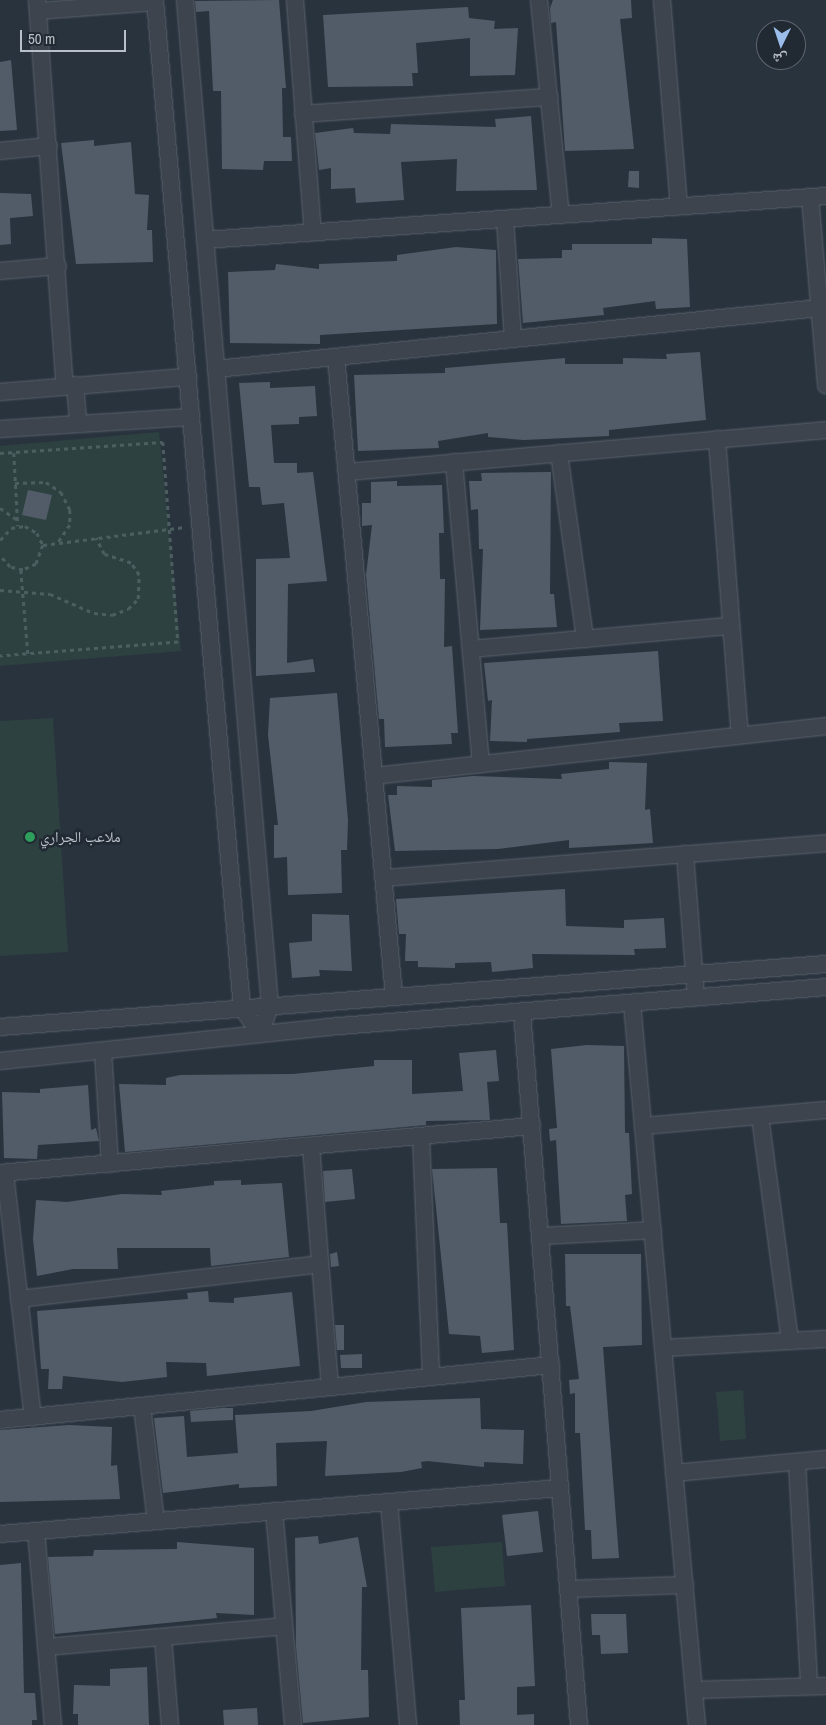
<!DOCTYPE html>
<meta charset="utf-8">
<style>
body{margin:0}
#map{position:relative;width:826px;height:1725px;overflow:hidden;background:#29333e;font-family:"Archivo Narrow","Noto Naskh Arabic",sans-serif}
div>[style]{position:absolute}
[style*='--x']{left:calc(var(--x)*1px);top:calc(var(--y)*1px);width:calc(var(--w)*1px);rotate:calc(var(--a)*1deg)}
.green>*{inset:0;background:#2e4141}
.building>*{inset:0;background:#525c68}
.path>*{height:2.5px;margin-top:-1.25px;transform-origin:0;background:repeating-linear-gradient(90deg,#4d5e60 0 4px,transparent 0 8px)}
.roads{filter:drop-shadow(0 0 1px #5a626c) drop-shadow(0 0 1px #5a626c)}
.street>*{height:16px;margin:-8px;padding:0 8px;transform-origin:8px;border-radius:8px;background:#3d444e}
.dots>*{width:14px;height:14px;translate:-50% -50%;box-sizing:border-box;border:2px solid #212933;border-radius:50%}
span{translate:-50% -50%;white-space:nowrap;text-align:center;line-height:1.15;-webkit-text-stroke:5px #212933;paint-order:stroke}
.poi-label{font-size:15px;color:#b9c0c9}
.left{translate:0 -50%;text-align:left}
.north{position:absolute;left:756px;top:20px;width:50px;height:50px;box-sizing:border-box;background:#212933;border:1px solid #5e656f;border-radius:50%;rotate:184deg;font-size:14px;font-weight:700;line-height:20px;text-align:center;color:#b9c0c9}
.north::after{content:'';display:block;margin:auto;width:18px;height:22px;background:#9bbdec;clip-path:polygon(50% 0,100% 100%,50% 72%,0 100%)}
.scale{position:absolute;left:20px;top:30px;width:106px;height:22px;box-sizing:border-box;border:2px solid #b9c0c9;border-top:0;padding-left:6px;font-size:15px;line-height:18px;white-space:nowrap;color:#b9c0c9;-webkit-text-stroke:4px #212933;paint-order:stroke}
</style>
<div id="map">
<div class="green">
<div style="clip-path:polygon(159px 432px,181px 651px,0 666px,0 446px)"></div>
<div style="clip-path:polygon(53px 718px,68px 952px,0 956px,0 721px)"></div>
<div style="clip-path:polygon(743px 1390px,746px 1439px,720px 1441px,716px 1392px)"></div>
<div style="clip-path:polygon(502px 1542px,505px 1586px,435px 1592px,431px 1547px)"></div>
</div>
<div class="building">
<div style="clip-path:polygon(279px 0,286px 88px,282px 88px,283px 137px,291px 137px,292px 161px,264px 161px,263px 170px,222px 169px,221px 91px,213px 91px,209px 11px,196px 12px,195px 1px)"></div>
<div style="clip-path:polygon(553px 0,631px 0,632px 18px,620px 19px,634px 149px,565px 151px,556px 22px,551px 23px,550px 8px)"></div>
<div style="clip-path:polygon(468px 7px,469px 18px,495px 21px,494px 29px,518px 28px,515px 75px,470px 76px,470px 38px,416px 43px,418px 73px,412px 73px,413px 86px,328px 87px,323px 15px)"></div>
<div style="clip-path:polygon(11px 60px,17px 130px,0 131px,0 62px)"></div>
<div style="clip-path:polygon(531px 116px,537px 190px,456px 191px,457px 159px,401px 162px,404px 200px,356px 203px,355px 188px,331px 189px,331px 168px,319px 170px,315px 133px,353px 128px,354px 133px,390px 134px,391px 124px,496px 127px,495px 119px)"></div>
<div style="clip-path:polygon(94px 140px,94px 146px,131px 142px,135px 194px,149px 195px,147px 230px,152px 230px,153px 262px,76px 264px,61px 143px)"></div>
<div style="clip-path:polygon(629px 171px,639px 171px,639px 188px,628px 187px)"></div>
<div style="clip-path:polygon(0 193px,31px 194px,33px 216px,10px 218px,11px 244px,0 245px)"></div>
<div style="clip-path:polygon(652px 238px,687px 239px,690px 307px,656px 309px,655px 301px,603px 308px,604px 315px,523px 323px,518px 259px,562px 258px,562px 250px,572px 250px,572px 244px,652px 244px)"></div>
<div style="clip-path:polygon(456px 247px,496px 250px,497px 324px,320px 335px,320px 344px,230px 343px,228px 272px,275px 270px,276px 264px,319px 269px,319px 264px,397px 261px,397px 255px)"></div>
<div style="clip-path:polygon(700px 352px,706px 420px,609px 430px,609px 436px,524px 440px,488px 437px,488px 433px,438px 441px,439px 448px,358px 451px,354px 375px,445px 373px,445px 368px,565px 358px,565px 364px,623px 364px,623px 358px,667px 359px,666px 354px)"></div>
<div style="clip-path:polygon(270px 382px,270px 388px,315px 386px,317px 416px,299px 417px,299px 424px,271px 425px,274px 463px,297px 463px,297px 473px,313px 472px,327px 581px,288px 584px,287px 663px,313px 659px,315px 672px,256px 676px,256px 559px,290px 558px,284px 503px,262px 505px,260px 487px,249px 487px,239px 383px)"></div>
<div style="clip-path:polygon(551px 472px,550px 594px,554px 594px,557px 627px,480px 630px,483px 549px,479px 549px,478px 509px,471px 510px,469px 481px,482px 481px,481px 473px)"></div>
<div style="clip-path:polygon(397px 481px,397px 486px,442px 485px,444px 533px,439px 533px,440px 579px,445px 579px,444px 647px,452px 646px,458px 733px,451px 733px,452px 744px,385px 747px,384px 719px,379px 719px,366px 575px,372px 525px,362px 526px,362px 503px,371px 503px,371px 482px)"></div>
<div style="clip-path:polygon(28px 490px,52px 495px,46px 520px,22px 515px)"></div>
<div style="clip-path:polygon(658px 651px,663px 721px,619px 723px,620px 732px,527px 739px,527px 742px,490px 741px,492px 700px,488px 701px,484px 663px)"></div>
<div style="clip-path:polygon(337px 693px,348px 820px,347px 850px,341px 850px,342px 893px,288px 895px,287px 857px,274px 858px,274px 825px,278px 825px,268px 735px,270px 698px)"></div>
<div style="clip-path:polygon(609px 762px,647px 763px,645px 810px,650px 809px,653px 843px,569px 848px,569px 840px,498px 849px,395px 851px,388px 795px,397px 795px,397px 786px,432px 787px,432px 780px,473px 776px,562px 779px,561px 774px,609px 769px)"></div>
<div style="clip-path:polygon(565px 889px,566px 926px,624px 928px,624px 920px,664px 918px,666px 948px,634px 949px,635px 955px,532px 954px,533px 968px,492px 972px,491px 962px,455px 963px,455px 968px,418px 967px,418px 961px,405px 961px,406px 934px,399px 934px,396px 899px)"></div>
<div style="clip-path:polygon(312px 914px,349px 915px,352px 971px,319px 970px,320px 976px,292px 978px,289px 943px,312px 941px)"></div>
<div style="clip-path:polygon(587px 1045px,624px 1046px,625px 1133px,629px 1133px,632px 1194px,625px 1195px,627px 1221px,561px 1224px,556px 1140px,550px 1141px,549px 1129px,557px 1128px,551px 1049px)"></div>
<div style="clip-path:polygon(496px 1050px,499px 1081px,487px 1082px,490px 1120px,426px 1121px,426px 1125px,125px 1152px,119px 1084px,166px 1085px,166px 1078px,180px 1075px,293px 1074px,374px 1066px,374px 1060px,412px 1060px,412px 1094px,463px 1091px,459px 1053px)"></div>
<div style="clip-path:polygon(88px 1085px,91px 1130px,96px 1128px,99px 1141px,38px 1145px,37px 1159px,4px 1158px,2px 1092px,40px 1093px,40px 1089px)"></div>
<div style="clip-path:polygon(497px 1168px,500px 1223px,507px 1223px,514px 1350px,482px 1353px,480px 1336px,449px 1334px,432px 1169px)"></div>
<div style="clip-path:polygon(352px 1169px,355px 1199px,325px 1202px,323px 1171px)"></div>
<div style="clip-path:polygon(241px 1180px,241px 1185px,282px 1183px,289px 1257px,211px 1266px,210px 1248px,117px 1248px,118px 1269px,73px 1269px,37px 1276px,33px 1239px,36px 1200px,67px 1202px,122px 1194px,162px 1195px,161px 1191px,214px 1185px,214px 1181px)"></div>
<div style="clip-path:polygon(337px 1252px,339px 1266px,331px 1267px,330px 1254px)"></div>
<div style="clip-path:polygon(565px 1254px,641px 1254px,642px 1345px,603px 1347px,619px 1558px,592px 1559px,591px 1530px,585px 1530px,580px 1433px,575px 1433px,575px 1393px,570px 1394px,569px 1380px,579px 1379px,570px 1306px,566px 1306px)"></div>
<div style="clip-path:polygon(208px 1291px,209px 1302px,234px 1303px,234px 1298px,292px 1292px,300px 1366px,207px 1376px,206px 1363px,166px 1362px,167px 1377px,122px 1382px,63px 1376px,62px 1389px,48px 1389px,49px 1369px,41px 1369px,37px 1311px,188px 1299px,187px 1293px)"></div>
<div style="clip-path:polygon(335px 1325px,344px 1325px,344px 1350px,337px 1350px)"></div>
<div style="clip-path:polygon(362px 1354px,362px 1368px,341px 1368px,340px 1355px)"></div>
<div style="clip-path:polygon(480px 1398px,481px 1429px,524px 1430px,523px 1464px,484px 1462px,484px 1467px,427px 1461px,421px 1462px,422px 1468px,401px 1472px,325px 1476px,327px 1441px,276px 1443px,277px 1486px,239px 1488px,239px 1484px,163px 1493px,154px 1418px,184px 1416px,187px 1457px,238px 1453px,235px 1415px,311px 1411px,366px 1402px)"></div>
<div style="clip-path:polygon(222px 1408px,233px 1408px,233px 1420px,191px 1422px,190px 1411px)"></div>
<div style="clip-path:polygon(69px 1425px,112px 1427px,111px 1466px,117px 1465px,120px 1499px,0 1502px,0 1430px)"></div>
<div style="clip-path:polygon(538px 1511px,543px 1552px,507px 1556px,502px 1515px)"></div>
<div style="clip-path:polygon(318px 1536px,319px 1544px,358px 1537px,367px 1587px,362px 1587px,361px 1670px,368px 1670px,369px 1717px,303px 1723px,296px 1646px,295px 1538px)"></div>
<div style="clip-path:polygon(177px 1542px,254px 1548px,254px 1615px,216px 1613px,217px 1618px,55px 1634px,48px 1557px,93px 1556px,94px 1550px,177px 1549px)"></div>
<div style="clip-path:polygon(21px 1563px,24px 1693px,35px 1693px,37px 1720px,32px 1720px,32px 1725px,0 1725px,0 1565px)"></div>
<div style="clip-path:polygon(531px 1605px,535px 1686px,517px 1687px,517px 1715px,534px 1714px,534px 1725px,460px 1725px,459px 1700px,465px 1700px,461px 1608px)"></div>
<div style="clip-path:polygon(591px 1614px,626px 1614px,628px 1653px,601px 1654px,600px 1635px,592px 1635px)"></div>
<div style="clip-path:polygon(147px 1667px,149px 1725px,78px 1725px,78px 1714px,73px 1714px,74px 1685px,110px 1686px,110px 1669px)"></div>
<div style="clip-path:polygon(257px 1708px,258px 1725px,224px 1725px,223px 1710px)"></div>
</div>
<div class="path">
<div style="--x:0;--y:453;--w:163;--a:-3.9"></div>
<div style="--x:163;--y:442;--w:201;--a:85.7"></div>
<div style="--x:178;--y:642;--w:179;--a:175.5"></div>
<div style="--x:14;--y:453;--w:73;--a:86.9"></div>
<div style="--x:15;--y:483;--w:31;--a:-2"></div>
<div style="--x:46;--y:482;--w:18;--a:34"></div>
<div style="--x:61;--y:492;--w:20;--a:63"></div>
<div style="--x:70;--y:510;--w:15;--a:90"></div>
<div style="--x:70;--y:525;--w:22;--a:124"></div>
<div style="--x:0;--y:508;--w:22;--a:34"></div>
<div style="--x:0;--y:540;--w:16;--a:-47"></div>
<div style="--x:11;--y:528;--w:14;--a:-8"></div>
<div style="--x:25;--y:526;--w:14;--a:30"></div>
<div style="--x:37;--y:533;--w:13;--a:63"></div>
<div style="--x:43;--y:545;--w:20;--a:110"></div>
<div style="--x:36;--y:564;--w:14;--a:155"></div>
<div style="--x:23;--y:570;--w:13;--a:-167"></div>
<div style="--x:10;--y:567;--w:15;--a:-132"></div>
<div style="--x:43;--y:545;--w:143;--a:-7.2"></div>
<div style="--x:21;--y:570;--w:84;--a:85.2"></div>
<div style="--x:0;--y:590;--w:50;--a:4.6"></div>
<div style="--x:50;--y:594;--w:48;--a:23.4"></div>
<div style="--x:94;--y:613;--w:18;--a:6"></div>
<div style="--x:112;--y:615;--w:17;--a:-21"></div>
<div style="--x:128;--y:609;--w:14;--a:-45"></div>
<div style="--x:138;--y:599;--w:24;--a:-88"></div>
<div style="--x:139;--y:575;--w:14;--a:-124"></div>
<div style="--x:131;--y:563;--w:28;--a:-162"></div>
<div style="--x:104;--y:554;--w:18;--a:-117"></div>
</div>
<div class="roads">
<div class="street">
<div style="--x:37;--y:0;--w:387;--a:85.9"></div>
<div style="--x:155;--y:0;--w:1012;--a:85.07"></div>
<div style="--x:242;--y:1008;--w:32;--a:55"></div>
<div style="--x:185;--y:0;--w:1010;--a:85.17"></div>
<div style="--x:270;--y:1006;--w:30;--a:110"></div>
<div style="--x:295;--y:0;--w:233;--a:85.6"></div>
<div style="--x:539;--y:0;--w:216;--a:84.2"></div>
<div style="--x:662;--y:0;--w:207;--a:85.3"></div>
<div style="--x:38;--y:11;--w:117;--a:-4.4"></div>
<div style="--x:303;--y:114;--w:247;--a:-4"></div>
<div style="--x:0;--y:151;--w:49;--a:-5.8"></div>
<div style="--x:810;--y:197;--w:189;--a:85.1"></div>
<div style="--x:505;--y:219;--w:120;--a:86.2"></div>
<div style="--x:205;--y:240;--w:623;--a:-4.05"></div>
<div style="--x:0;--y:271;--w:58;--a:-4.9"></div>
<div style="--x:336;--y:357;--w:642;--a:84.81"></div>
<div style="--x:216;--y:369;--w:607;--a:-5.77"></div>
<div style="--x:75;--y:385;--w:38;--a:85"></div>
<div style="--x:0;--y:392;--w:189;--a:-4.6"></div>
<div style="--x:0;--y:429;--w:191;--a:-3.6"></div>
<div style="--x:717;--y:439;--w:297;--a:85.6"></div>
<div style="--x:559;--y:453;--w:188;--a:82"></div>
<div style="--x:454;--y:462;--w:303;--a:84.9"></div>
<div style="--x:347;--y:472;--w:481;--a:-5"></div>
<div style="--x:471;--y:649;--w:261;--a:-5.1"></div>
<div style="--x:374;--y:776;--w:455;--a:-6.3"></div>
<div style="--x:685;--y:854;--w:144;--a:85.6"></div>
<div style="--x:384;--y:878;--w:443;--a:-4.5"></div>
<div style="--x:632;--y:1003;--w:725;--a:84.86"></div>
<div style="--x:522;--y:1012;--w:715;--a:85.43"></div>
<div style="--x:0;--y:1027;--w:828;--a:-4.36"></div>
<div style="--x:103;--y:1051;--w:113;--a:86.5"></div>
<div style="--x:0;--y:1061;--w:329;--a:-5.9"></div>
<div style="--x:327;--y:1027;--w:501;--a:-4.58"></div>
<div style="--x:760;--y:1116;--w:227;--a:82.4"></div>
<div style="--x:643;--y:1126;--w:184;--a:-5"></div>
<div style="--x:421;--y:1136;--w:240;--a:87.6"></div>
<div style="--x:311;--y:1146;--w:242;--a:85.5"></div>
<div style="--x:0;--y:1173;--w:534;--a:-5.05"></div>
<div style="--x:5;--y:1173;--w:246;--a:83.5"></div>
<div style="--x:540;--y:1236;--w:113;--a:-3"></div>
<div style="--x:19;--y:1299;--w:303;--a:-6.6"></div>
<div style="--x:663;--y:1348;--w:163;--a:-3.2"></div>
<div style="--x:142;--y:1406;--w:116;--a:83.1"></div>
<div style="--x:0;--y:1420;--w:554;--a:-5.7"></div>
<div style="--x:797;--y:1462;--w:224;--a:86.9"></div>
<div style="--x:674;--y:1473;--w:153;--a:-5.3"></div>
<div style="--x:389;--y:1502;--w:224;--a:85.1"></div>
<div style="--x:274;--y:1511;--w:215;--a:84.9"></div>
<div style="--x:36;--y:1531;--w:195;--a:85"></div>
<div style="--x:0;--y:1534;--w:562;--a:-4.7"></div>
<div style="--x:568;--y:1589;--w:117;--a:-2"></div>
<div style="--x:163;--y:1637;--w:88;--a:85.5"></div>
<div style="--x:46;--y:1647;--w:239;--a:-5"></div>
<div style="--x:694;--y:1690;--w:132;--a:-1.7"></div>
</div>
</div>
<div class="dots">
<div style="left:30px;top:837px;background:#2e9e5b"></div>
</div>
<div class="poi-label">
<span class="left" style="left:40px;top:837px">ملاعب الجراري</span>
</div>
<div class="north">ش</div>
<div class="scale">50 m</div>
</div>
